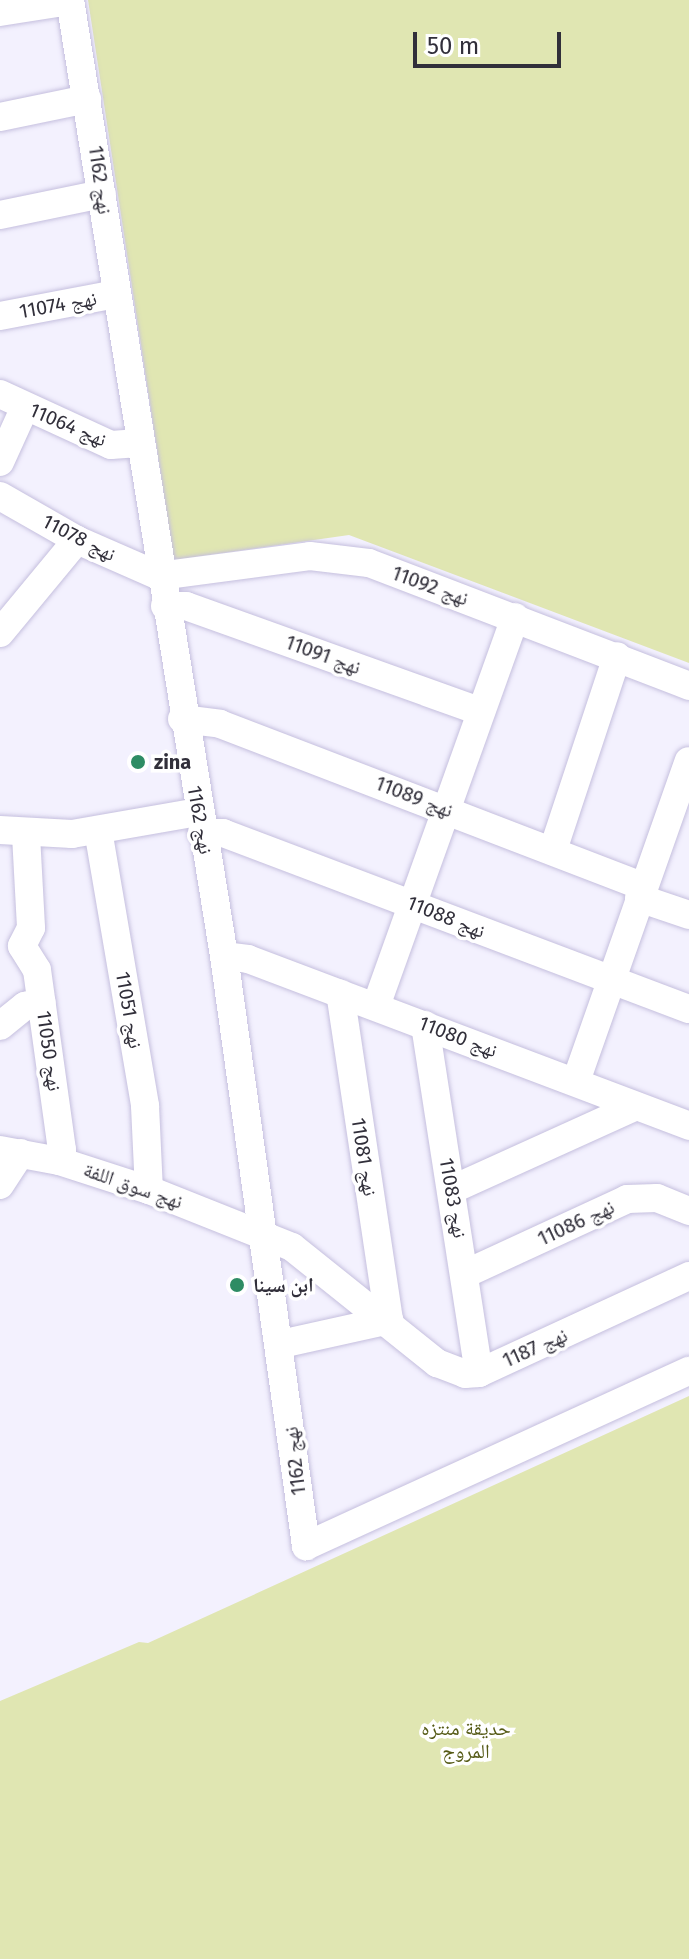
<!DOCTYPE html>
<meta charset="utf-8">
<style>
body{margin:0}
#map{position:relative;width:689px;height:1959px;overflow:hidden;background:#f3f1fe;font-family:"Fira Sans","Noto Naskh Arabic",sans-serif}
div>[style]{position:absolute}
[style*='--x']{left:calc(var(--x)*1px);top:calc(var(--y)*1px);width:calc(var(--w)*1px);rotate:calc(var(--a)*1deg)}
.green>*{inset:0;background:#e0e6b2}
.roads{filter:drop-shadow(0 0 2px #c5bfde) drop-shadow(0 0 2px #c5bfde)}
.minor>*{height:28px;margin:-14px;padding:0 14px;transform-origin:14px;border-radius:14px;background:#fff}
.dots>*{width:22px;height:22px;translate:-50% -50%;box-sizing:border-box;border:4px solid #fff;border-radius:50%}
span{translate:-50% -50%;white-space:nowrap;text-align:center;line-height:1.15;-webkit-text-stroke:7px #fff;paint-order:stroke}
.street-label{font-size:20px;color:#312f3a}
.poi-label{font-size:20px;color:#312f3a;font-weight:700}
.left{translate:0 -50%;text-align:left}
.park-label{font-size:20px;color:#555a16}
.scale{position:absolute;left:413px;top:32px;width:148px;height:36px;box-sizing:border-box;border:4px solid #312f3a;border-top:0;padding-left:10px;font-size:24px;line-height:28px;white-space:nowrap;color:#312f3a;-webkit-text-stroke:6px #fff;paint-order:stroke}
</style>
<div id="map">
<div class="green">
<div style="clip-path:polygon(88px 0,689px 0,689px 663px,349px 535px,174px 560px)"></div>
<div style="clip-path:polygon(689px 1396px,689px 1959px,0 1959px,0 1701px,139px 1642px,148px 1643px)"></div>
</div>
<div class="roads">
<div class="minor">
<div style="--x:70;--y:0;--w:968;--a:80.85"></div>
<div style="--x:224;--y:956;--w:596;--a:82.09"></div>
<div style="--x:306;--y:1546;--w:421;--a:-24.6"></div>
<div style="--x:0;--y:12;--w:71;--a:-8.9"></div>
<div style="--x:0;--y:117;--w:89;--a:-11.7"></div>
<div style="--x:0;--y:215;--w:104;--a:-11.6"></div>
<div style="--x:0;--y:316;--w:118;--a:-10.7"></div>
<div style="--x:0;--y:394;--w:122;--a:24.7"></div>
<div style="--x:111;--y:445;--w:28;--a:-4"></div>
<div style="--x:0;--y:462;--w:60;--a:-65.6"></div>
<div style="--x:0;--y:496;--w:89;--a:29.7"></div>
<div style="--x:77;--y:540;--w:90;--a:23.7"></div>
<div style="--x:159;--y:576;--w:152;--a:-7.5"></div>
<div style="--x:310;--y:556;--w:59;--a:6.8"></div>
<div style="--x:369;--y:563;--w:343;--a:21"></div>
<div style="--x:165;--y:606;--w:21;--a:0"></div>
<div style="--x:186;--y:606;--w:311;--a:19.7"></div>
<div style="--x:0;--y:633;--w:121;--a:-50.4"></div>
<div style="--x:182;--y:719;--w:38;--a:7"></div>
<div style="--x:220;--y:724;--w:454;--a:21"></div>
<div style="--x:0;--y:830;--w:72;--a:3.2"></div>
<div style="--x:72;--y:834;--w:128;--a:-9.9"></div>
<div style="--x:98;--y:830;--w:280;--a:80.3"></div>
<div style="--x:145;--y:1106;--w:84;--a:87.3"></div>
<div style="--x:202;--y:833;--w:21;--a:0"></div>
<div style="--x:223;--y:833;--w:498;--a:20.7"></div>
<div style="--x:26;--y:835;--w:93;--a:86.9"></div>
<div style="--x:31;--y:928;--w:20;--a:117"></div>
<div style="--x:22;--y:946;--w:28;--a:58"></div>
<div style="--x:37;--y:970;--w:182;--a:82.1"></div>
<div style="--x:62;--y:1150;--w:11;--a:105"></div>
<div style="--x:553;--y:850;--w:204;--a:-71.7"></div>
<div style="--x:639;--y:898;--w:53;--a:18.8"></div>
<div style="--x:224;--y:956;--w:24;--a:7"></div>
<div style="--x:248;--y:959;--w:472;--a:20.7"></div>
<div style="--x:376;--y:1006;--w:413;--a:-70.3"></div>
<div style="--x:425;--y:1025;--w:352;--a:81.2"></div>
<div style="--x:0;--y:1026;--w:32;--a:-39"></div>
<div style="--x:25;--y:1006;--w:17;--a:-13"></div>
<div style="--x:576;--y:1081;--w:339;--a:-70.6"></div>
<div style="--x:0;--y:1150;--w:60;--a:10.6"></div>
<div style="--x:59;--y:1161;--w:95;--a:17.9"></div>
<div style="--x:149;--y:1190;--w:154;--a:21.7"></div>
<div style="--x:292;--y:1247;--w:186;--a:38.7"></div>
<div style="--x:437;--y:1363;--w:30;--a:21"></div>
<div style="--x:465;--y:1374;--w:14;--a:-4"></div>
<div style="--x:479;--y:1373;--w:231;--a:-24.8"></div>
<div style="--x:0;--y:1185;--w:38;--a:-57"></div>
<div style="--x:451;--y:1190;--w:203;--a:-24.4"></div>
<div style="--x:465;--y:1274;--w:179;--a:-24.8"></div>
<div style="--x:627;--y:1199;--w:30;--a:-2"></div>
<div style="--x:657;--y:1198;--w:35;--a:22"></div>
<div style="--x:281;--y:1344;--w:111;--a:-12.5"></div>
<div style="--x:389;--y:1320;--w:330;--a:-98.5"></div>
</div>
</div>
<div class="dots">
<div style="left:138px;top:762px;background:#2e8c64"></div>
<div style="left:237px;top:1285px;background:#2e8c64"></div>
</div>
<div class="street-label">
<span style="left:100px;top:180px;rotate:82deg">نهج 1162</span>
<span style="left:58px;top:305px;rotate:-10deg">نهج 11074</span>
<span style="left:68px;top:425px;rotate:23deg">نهج 11064</span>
<span style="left:79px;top:538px;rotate:27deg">نهج 11078</span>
<span style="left:430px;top:586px;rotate:20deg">نهج 11092</span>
<span style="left:323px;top:655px;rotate:20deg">نهج 11091</span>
<span style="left:414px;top:797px;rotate:21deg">نهج 11089</span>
<span style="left:200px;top:820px;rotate:80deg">نهج 1162</span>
<span style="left:446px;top:917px;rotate:22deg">نهج 11088</span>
<span style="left:129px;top:1010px;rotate:80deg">نهج 11051</span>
<span style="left:458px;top:1037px;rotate:21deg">نهج 11080</span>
<span style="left:49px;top:1051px;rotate:82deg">نهج 11050</span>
<span style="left:364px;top:1157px;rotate:81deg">نهج 11081</span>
<span style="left:133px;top:1186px;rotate:19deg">نهج سوق اللفة</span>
<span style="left:453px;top:1198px;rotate:80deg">نهج 11083</span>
<span style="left:576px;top:1223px;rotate:-25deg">نهج 11086</span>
<span style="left:535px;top:1348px;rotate:-24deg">نهج 1187</span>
<span style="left:295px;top:1461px;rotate:-97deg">نهج 1162</span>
</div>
<div class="poi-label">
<span class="left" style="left:154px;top:762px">zina</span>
<span class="left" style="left:253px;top:1285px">ابن سينا</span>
</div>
<div class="park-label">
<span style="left:466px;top:1740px">حديقة منتزه<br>المروج</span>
</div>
<div class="scale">50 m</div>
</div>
